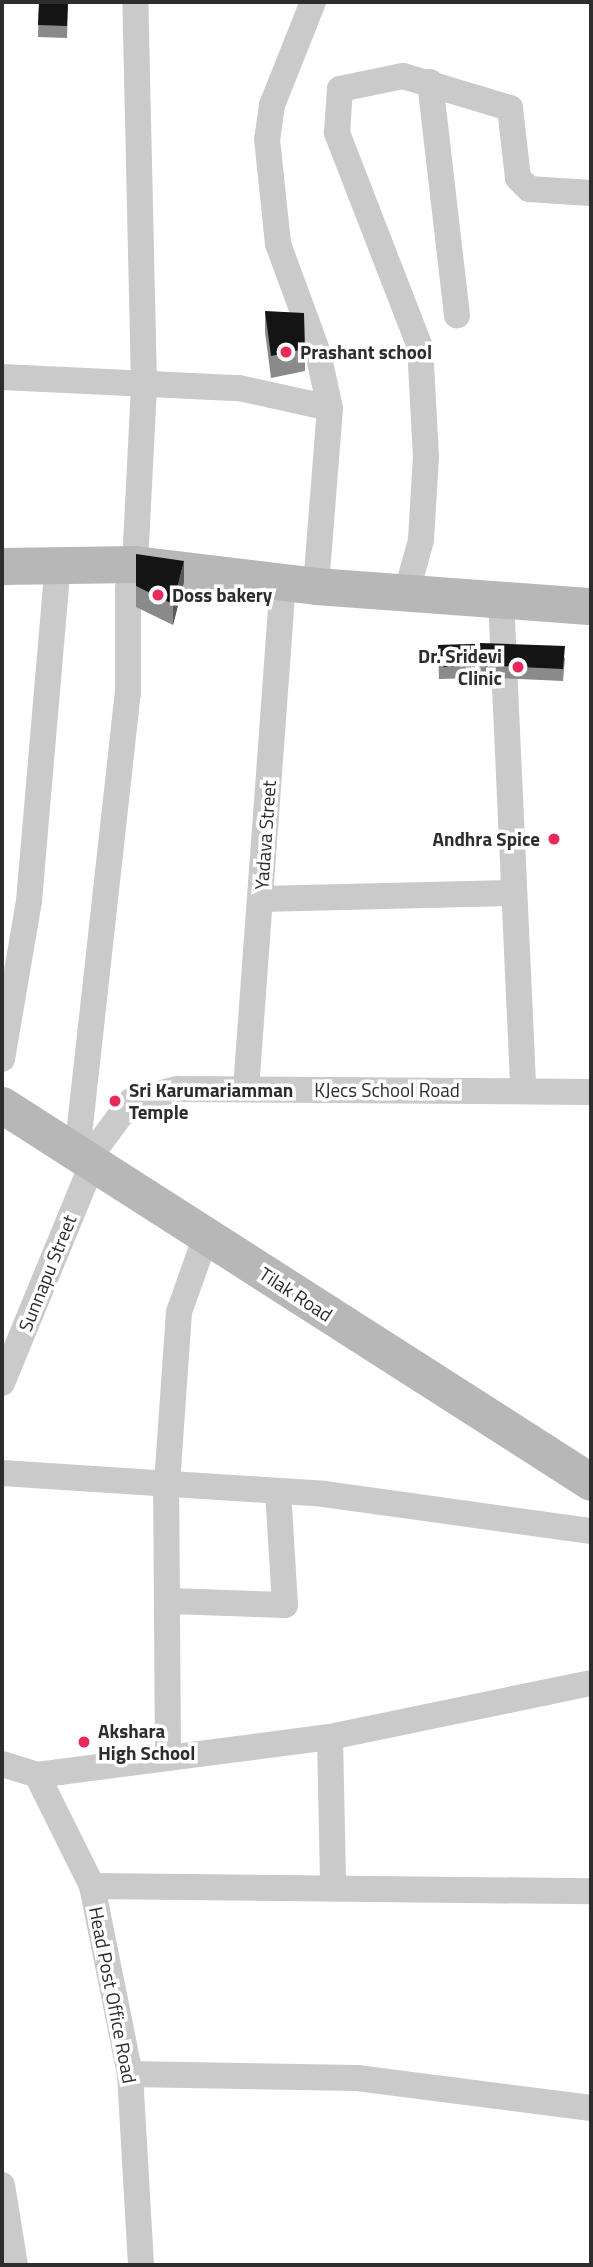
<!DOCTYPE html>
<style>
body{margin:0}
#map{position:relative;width:593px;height:2267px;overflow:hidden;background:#fff;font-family:"Titillium Web",sans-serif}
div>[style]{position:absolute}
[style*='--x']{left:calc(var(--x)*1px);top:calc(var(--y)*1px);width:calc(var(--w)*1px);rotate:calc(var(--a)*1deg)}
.street>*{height:26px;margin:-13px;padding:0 13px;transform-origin:13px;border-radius:13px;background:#cacaca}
.secondary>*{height:37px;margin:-18.5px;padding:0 18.5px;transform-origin:18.5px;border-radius:18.5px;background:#b7b7b7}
.wall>*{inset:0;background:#8a8a8a}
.shaded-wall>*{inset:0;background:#5a5a5a}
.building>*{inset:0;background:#141414}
.dots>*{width:19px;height:19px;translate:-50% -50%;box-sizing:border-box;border:4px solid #fff;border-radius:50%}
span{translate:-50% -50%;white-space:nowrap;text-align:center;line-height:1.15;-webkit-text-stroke:7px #fff;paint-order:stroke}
.poi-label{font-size:19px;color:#2d2d2d;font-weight:700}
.left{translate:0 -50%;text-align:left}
.right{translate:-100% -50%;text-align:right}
.street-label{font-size:19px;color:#2d2d2d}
.frame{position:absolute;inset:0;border:4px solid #2d2d2d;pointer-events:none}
</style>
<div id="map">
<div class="street">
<div style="--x:313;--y:2;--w:111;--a:111.7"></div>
<div style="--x:272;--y:105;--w:34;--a:98"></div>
<div style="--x:267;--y:139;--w:106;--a:84"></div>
<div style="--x:278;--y:244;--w:116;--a:69.8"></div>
<div style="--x:318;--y:353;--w:56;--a:77.7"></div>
<div style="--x:330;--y:408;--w:179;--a:94.5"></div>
<div style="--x:430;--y:82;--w:235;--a:83.4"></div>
<div style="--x:2;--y:377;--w:237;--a:2.7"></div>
<div style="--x:239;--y:388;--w:93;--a:12.4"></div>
<div style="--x:407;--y:591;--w:53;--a:-74.6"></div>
<div style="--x:421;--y:540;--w:83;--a:-86.6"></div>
<div style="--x:426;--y:457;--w:110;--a:-93.1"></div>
<div style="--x:420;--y:347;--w:230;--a:-111.2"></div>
<div style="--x:337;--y:133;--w:44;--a:-86.1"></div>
<div style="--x:340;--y:89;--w:64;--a:-11.7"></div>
<div style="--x:403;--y:76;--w:112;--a:16.7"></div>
<div style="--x:510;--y:108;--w:70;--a:83.5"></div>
<div style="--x:518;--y:178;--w:16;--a:45"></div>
<div style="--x:529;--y:189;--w:62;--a:3.7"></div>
<div style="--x:501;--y:599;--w:492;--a:87.4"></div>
<div style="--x:260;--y:899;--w:254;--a:-1.4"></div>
<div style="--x:2;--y:1059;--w:160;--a:-80.3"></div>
<div style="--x:29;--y:901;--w:339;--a:-85.1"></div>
<div style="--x:246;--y:1089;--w:509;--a:-85.83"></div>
<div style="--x:77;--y:1153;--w:463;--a:-83.7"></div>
<div style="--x:128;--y:693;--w:105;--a:-90"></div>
<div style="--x:128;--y:588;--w:25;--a:-74"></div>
<div style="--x:135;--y:564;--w:180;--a:-87.1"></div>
<div style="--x:144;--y:384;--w:382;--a:-91.3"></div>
<div style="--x:88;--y:1159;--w:72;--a:-53.4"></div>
<div style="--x:131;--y:1101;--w:48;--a:-14.6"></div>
<div style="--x:177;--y:1089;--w:414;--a:0.4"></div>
<div style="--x:2;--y:1383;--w:239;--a:-67.6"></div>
<div style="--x:2;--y:1473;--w:323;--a:3.7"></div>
<div style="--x:324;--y:1494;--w:270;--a:7.9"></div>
<div style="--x:169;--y:1601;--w:116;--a:2"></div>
<div style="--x:285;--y:1605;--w:114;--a:-93.5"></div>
<div style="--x:330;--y:1737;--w:149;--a:88.8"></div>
<div style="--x:168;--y:1758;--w:260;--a:-90.4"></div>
<div style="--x:166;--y:1498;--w:186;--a:-86"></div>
<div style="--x:179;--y:1312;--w:81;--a:-70.4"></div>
<div style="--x:2;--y:1764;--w:37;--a:17"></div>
<div style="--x:37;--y:1775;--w:124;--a:63.6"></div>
<div style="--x:92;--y:1886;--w:192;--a:78.6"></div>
<div style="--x:130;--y:2074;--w:191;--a:86.7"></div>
<div style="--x:37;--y:1775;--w:295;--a:-7.4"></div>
<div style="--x:330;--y:1737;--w:267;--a:-11.7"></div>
<div style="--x:92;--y:1886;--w:499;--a:0.6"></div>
<div style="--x:130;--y:2074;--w:227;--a:1"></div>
<div style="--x:357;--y:2078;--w:236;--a:7.3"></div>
<div style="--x:2;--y:2185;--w:81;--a:80.8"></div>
</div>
<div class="secondary">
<div style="--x:2;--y:566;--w:133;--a:-0.9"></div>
<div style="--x:135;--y:564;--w:182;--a:6.9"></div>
<div style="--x:316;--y:586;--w:276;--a:4.2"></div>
<div style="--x:2;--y:1105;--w:699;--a:32.62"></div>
</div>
<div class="wall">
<div style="clip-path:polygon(39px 2px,68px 2px,67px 38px,38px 37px)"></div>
<div style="clip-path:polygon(265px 311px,305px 349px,305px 371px,271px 378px,265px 332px)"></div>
<div style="clip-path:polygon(136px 554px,184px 582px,173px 625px,136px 607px)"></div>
<div style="clip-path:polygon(475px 644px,475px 678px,439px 679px,438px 645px)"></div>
<div style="clip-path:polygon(565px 658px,563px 681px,479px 677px,479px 665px)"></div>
</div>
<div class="shaded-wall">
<div style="clip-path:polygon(184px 561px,184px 582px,173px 625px,173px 604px)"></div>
</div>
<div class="building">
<div style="clip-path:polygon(39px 2px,68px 2px,67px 26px,38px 25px)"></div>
<div style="clip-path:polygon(265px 311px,304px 313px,305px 349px,271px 356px)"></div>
<div style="clip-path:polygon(136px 554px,184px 561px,173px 604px,136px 586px)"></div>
<div style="clip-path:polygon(480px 643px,565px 646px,563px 669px,479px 665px)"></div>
<div style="clip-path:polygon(475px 644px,475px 666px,439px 667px,438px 645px)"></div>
</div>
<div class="dots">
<div style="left:286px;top:352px;background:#eb285a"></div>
<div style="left:158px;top:595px;background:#eb285a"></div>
<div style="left:518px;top:667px;background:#eb285a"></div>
<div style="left:554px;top:839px;background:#eb285a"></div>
<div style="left:115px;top:1101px;background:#eb285a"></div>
<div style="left:84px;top:1742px;background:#eb285a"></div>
</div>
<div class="poi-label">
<span class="left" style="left:300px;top:352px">Prashant school</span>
<span class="left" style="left:172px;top:595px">Doss bakery</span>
<span class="right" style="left:502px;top:667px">Dr. Sridevi<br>Clinic</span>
<span class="right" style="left:540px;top:839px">Andhra Spice</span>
<span class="left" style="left:129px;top:1101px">Sri Karumariamman<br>Temple</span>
<span class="left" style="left:98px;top:1742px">Akshara<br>High School</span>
</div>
<div class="street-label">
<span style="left:265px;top:835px;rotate:-86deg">Yadava Street</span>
<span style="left:387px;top:1090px">KJecs School Road</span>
<span style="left:47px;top:1273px;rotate:-68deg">Sunnapu Street</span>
<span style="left:296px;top:1294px;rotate:33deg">Tilak Road</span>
<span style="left:113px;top:1995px;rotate:79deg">Head Post Office Road</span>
</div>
<div class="frame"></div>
</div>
